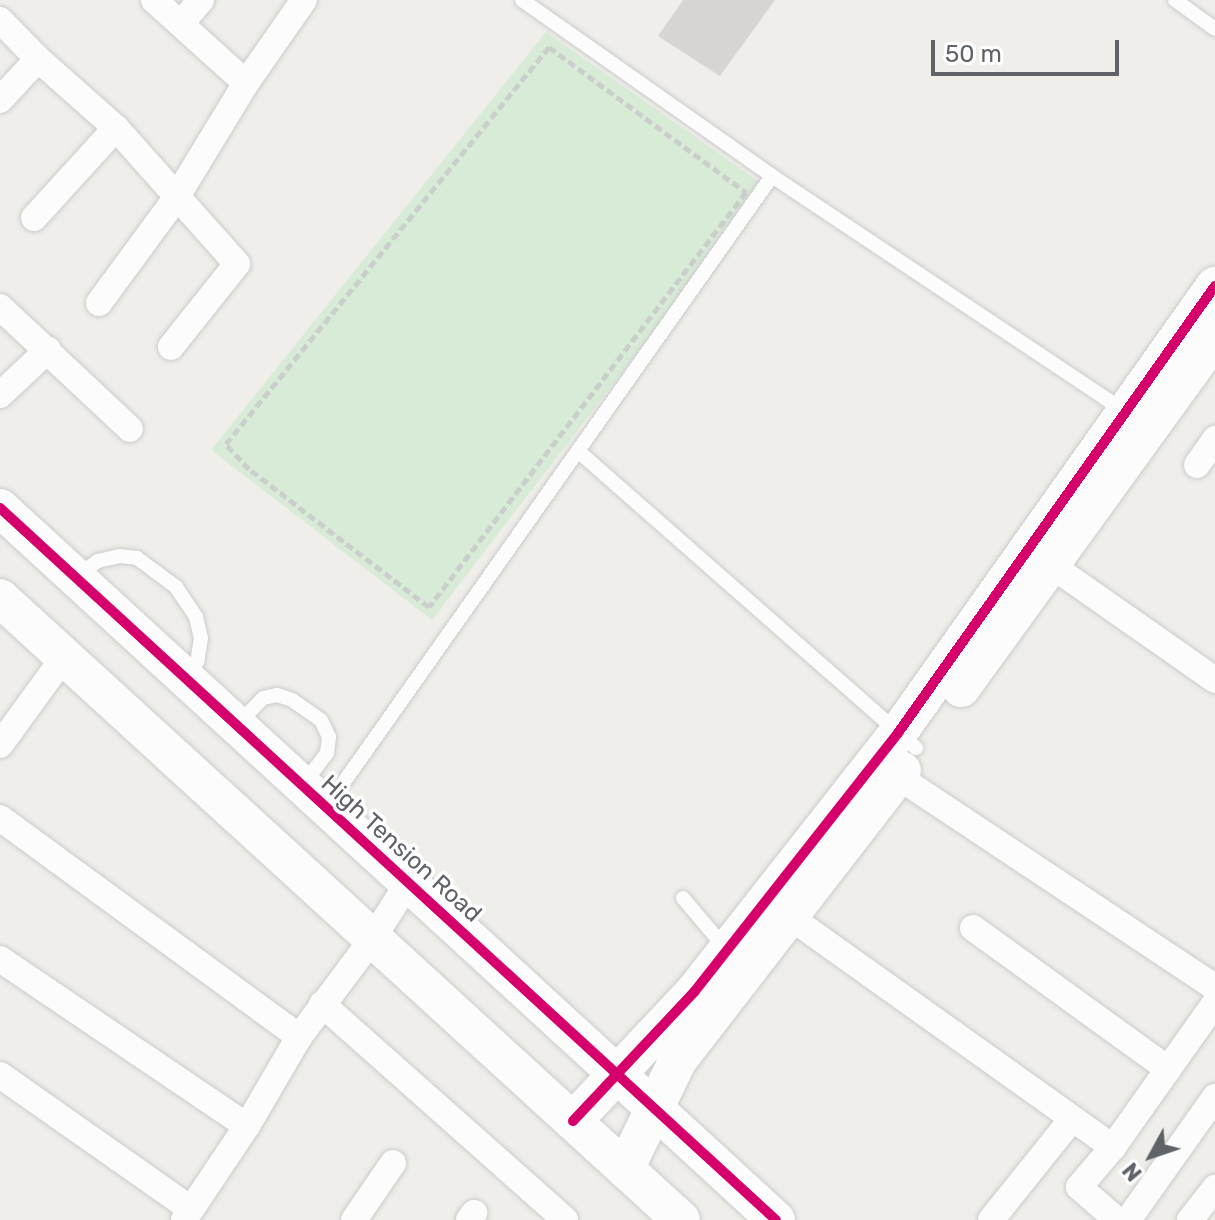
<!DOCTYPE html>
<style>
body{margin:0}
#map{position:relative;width:1215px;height:1220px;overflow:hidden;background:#efeeea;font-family:Rubik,sans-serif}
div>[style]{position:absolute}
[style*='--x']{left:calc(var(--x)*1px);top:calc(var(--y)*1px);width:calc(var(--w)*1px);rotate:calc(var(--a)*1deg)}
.green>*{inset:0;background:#d8ebd6}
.building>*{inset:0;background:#d6d5d3}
.path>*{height:5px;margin-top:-2.5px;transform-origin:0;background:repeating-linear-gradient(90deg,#cacfcc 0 8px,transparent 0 12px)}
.roads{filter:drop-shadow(0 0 2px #cbcccc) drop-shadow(0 0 2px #cbcccc)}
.lane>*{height:14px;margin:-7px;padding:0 7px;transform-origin:7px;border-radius:7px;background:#fdfcfc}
.street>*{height:26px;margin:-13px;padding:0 13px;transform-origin:13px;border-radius:13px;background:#fdfcfc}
.secondary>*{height:38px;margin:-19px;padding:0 19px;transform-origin:19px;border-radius:19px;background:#fdfcfc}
.cycleway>*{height:10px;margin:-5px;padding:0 5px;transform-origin:5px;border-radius:5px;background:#d6006c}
span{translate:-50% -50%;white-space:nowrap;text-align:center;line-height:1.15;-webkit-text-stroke:7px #fff;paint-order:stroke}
.street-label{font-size:24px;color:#5f6368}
.north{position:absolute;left:1111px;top:1116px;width:80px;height:80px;-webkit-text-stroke:6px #fff;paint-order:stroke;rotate:230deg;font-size:22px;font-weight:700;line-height:32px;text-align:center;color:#5f6368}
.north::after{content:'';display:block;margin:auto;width:28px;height:36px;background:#5f6368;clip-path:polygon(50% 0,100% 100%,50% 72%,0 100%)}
.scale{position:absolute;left:931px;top:40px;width:188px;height:36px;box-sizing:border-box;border:4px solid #5f6368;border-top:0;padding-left:10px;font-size:24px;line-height:28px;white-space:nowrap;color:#5f6368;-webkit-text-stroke:6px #fff;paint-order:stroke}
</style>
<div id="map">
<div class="green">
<div style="clip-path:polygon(546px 32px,765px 186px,432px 620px,211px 450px)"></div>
</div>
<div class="building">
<div style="clip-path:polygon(683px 0,775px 0,720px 76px,658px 36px)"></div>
</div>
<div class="path">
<div style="--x:549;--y:47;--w:245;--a:36.4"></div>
<div style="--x:746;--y:192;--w:522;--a:127.37"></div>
<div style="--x:429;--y:607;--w:227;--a:-142.5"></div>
<div style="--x:249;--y:469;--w:34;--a:-133"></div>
<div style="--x:226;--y:444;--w:512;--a:-50.87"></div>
</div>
<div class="roads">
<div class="lane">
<div style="--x:522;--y:0;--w:306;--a:35.1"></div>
<div style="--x:772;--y:176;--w:424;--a:33.7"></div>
<div style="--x:1175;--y:0;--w:49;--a:35.9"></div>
<div style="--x:578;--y:451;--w:450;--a:41.3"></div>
<div style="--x:75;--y:577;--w:28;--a:-35"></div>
<div style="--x:98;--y:561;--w:22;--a:-13"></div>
<div style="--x:119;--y:556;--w:18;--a:6"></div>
<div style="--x:137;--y:558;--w:49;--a:36.6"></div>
<div style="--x:176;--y:587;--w:36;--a:56"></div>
<div style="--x:196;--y:617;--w:22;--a:77"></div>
<div style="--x:201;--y:638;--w:24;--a:99"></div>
<div style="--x:197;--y:662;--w:17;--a:130"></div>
<div style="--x:237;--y:725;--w:37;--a:-46"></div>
<div style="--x:263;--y:698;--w:14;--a:-12"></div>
<div style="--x:277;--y:695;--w:16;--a:18"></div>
<div style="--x:292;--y:700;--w:35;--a:35"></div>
<div style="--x:321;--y:720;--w:19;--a:65"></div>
<div style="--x:329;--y:737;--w:16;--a:97"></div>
<div style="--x:327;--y:753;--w:41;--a:127.1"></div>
<div style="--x:327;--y:806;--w:771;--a:-54.76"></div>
<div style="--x:683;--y:898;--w:68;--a:49.8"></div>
</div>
<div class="street">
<div style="--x:154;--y:0;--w:124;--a:42.1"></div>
<div style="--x:0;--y:20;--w:54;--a:45.7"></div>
<div style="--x:38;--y:59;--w:104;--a:41.5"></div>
<div style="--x:116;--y:128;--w:182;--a:48.3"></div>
<div style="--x:237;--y:264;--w:106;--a:128.5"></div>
<div style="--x:182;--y:22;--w:29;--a:-49"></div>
<div style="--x:0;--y:100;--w:56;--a:-47.2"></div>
<div style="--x:34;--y:218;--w:122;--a:-47.7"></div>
<div style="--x:99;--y:303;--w:130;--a:-53.7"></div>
<div style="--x:176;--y:198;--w:135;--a:-58.7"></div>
<div style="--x:246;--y:83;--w:101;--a:-55.1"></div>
<div style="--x:0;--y:307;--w:178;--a:43.2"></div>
<div style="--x:0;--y:395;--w:66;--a:-43.2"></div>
<div style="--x:1197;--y:465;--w:32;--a:-55"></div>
<div style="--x:1038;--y:556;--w:216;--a:35"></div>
<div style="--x:0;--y:745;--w:109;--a:-54"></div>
<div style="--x:897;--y:776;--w:382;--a:33.6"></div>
<div style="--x:0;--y:818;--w:371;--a:36.2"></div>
<div style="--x:790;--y:917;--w:397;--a:35.5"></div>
<div style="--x:973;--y:928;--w:241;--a:35.9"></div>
<div style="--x:0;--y:959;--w:298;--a:34.1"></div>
<div style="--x:322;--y:1004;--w:325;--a:41.6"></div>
<div style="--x:0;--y:1075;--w:233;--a:35.1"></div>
<div style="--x:184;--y:1220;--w:113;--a:-56.2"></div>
<div style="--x:247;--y:1126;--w:103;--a:-59.7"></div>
<div style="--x:299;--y:1037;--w:124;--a:-53.2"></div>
<div style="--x:373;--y:938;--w:65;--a:-57.5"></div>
<div style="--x:354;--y:1220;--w:69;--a:-55.6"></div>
<div style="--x:469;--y:1220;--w:9;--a:-54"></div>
<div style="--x:991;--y:1220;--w:129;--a:-51.3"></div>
<div style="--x:1117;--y:1220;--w:50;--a:-139"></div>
<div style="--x:1079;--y:1187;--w:52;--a:-49.6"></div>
<div style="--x:1113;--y:1147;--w:176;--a:-54.7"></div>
<div style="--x:1128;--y:1220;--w:151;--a:-54.7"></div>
<div style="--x:1190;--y:1220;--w:41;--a:-52"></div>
</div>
<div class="secondary">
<div style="--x:0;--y:508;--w:1053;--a:42.54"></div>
<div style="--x:0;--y:598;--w:922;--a:42.41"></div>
<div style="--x:961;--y:688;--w:433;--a:-54.1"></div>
<div style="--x:573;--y:1121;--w:178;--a:-46.8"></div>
<div style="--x:695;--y:991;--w:328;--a:-51.8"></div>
<div style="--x:898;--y:733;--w:548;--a:-54.66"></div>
<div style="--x:625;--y:1169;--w:121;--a:-64.1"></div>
<div style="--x:678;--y:1060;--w:366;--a:-52.3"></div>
</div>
</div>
<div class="cycleway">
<div style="--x:0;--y:508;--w:1053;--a:42.54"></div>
<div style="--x:573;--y:1121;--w:178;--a:-46.8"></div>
<div style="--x:695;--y:991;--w:328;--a:-51.8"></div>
<div style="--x:898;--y:733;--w:548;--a:-54.66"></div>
</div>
<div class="street-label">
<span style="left:401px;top:849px;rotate:42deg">High Tension Road</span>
</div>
<div class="north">N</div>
<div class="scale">50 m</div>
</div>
